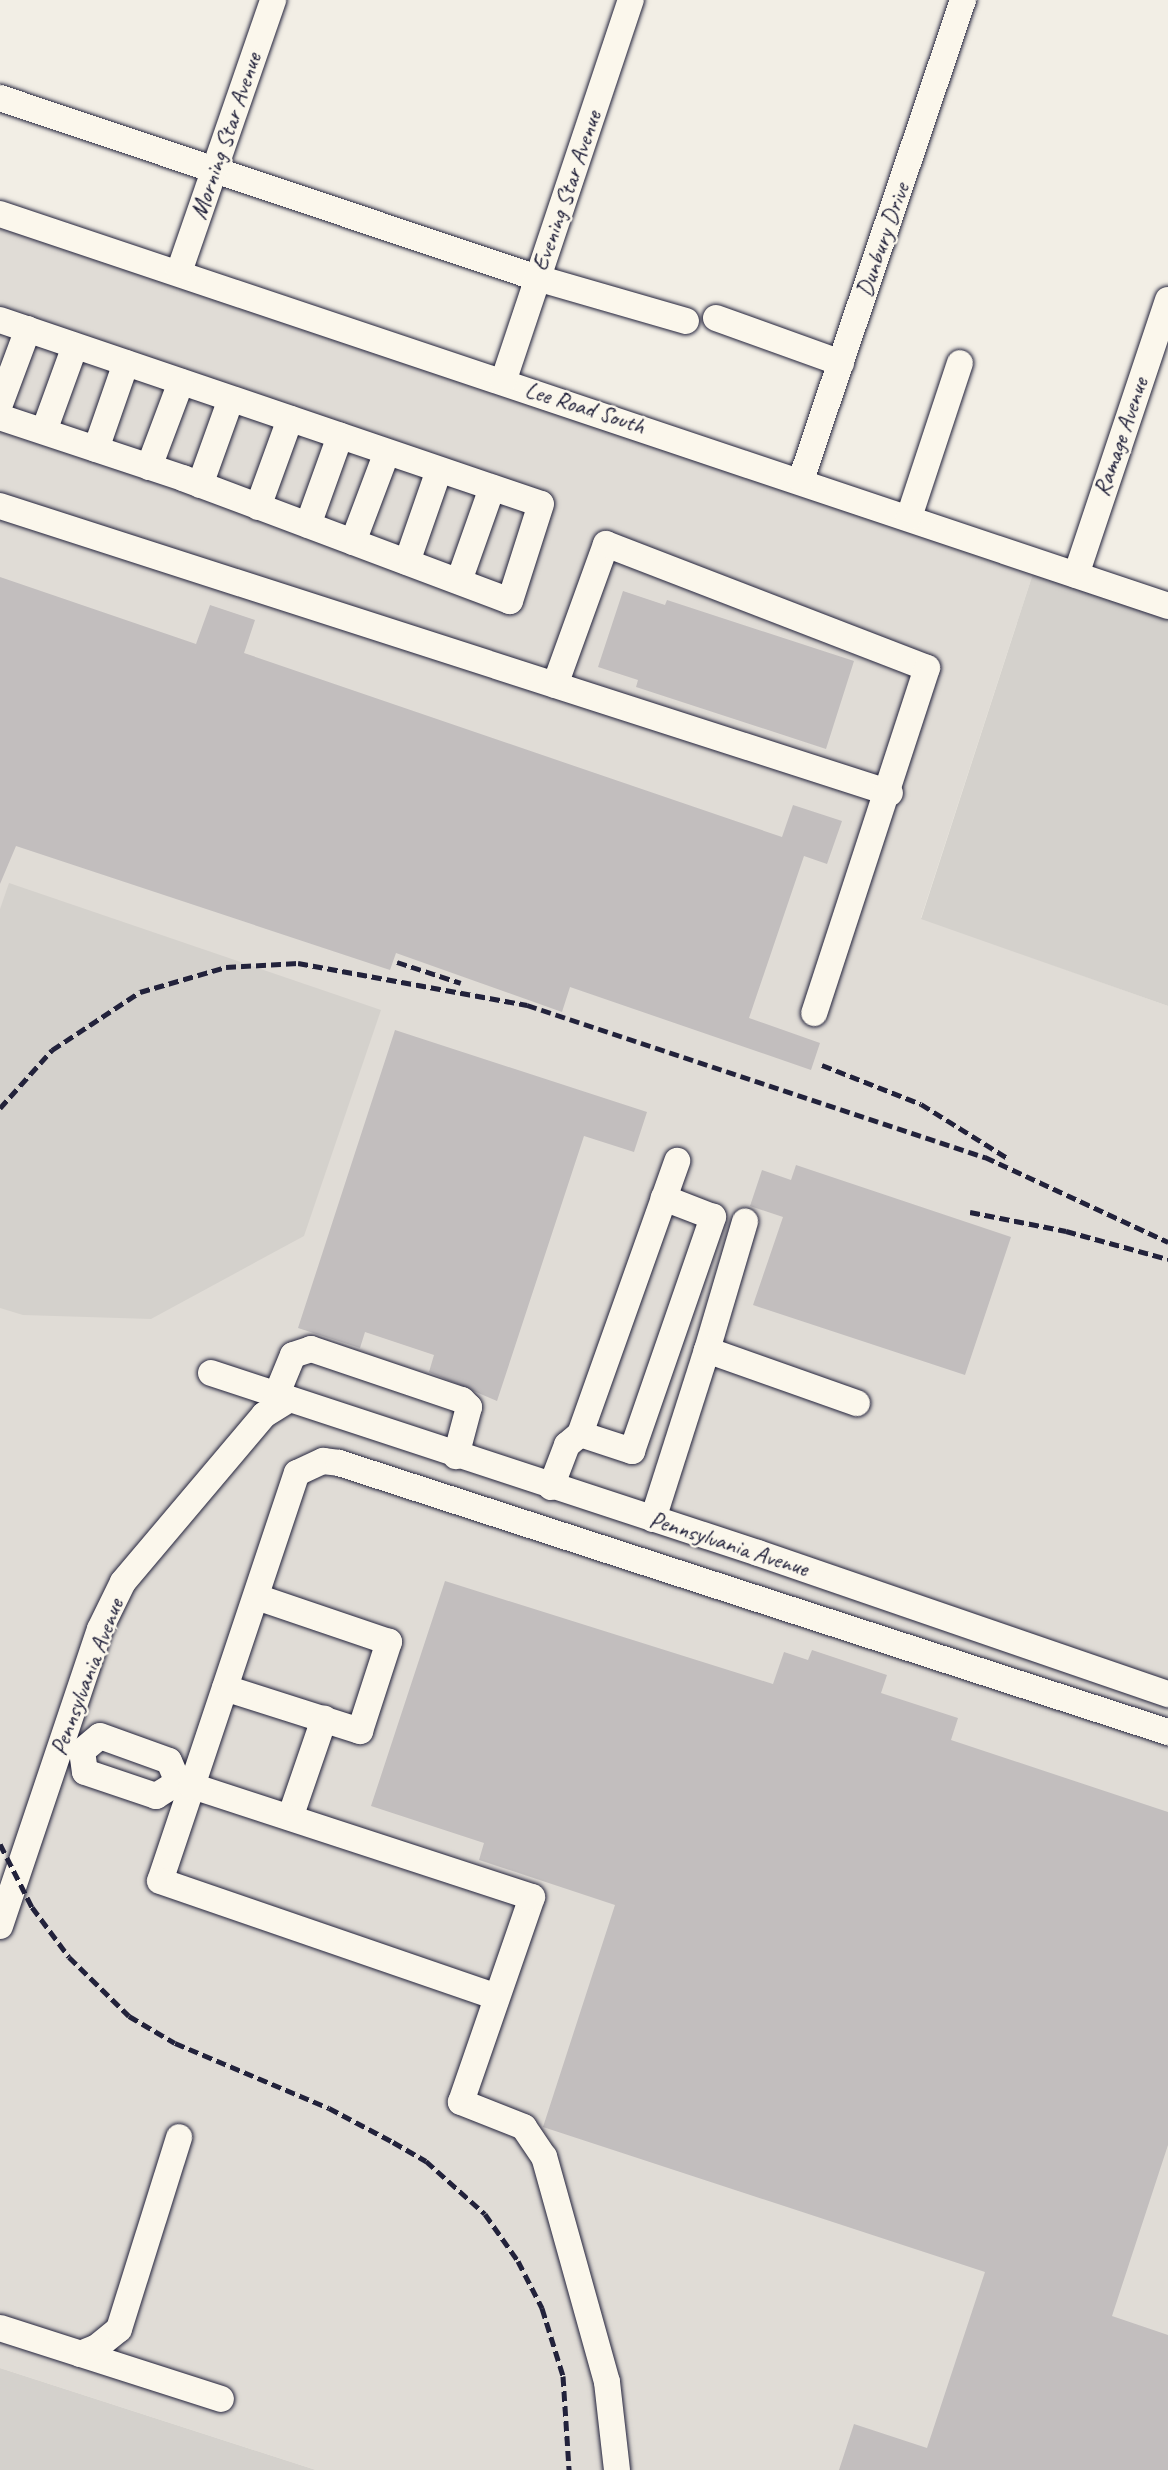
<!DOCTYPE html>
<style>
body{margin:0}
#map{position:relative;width:1168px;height:2470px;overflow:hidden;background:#f2eee5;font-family:Caveat,sans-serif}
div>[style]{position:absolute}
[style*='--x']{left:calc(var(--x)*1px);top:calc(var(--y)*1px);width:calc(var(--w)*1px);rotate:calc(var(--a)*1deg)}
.built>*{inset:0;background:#e0dcd6}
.green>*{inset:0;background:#d4d1cc}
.building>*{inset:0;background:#c2bebe}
.roads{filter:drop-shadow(0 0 2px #22223b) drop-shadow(0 0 2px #22223b)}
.minor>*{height:26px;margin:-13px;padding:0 13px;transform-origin:13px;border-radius:13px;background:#fbf7ec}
.rail>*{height:5px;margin-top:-2.5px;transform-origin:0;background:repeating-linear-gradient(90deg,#22223b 0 10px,transparent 0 15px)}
span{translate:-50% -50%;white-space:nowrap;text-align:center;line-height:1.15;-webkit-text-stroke:5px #fbf7ec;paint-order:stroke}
.street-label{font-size:24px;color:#22223b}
</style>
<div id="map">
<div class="built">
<div style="clip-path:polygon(0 214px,1037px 561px,921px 918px,1168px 1006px,1168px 2470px,316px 2470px,0 2368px,0 1926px,16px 1877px,0 1844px)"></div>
</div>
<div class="green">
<div style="clip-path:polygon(1037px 561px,1168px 606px,1168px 1006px,921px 919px)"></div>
<div style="clip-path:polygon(9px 883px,381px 1010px,304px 1236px,151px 1319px,23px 1315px,0 1308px,0 909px)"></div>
<div style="clip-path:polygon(0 2368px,316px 2470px,0 2470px)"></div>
</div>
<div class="building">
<div style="clip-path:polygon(0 577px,196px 644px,210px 605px,255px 620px,244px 653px,782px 837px,793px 805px,842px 821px,827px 864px,804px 856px,749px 1018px,820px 1043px,811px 1070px,570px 987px,562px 1012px,396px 953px,390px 970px,16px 846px,0 884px)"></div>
<div style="clip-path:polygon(623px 591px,665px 605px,667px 600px,854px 661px,826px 749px,636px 687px,638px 680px,598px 667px)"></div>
<div style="clip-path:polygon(395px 1030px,647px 1112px,634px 1152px,584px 1136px,497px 1401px,429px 1372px,434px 1355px,365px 1332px,360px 1348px,298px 1328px)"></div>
<div style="clip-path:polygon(796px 1165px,1011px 1237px,965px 1375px,753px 1305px,783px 1217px,750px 1206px,762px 1170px,791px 1180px)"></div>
<div style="clip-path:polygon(445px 1581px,773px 1684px,784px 1652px,808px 1660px,812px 1650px,887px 1675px,881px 1693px,958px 1718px,951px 1740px,1168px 1812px,1168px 2145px,1112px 2316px,1168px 2335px,1168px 2470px,839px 2470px,854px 2424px,927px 2448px,985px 2272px,543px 2127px,615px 1905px,479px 1860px,484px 1843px,371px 1806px)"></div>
</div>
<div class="roads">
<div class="minor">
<div style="--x:0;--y:98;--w:566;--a:18.53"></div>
<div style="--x:537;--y:278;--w:155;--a:16.1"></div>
<div style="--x:0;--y:214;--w:1232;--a:18.55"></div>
<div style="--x:179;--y:272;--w:288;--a:-70.9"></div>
<div style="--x:716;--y:318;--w:133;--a:19.8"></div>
<div style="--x:0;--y:320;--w:571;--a:18.78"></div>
<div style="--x:541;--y:504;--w:102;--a:107.7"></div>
<div style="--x:510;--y:601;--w:349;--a:-159.4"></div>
<div style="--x:183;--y:478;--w:193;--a:-161.6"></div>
<div style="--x:503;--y:382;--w:403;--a:-71.5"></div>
<div style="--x:0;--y:404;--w:80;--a:-69.5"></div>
<div style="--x:44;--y:431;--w:90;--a:-70"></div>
<div style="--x:96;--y:449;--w:91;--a:-70.8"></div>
<div style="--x:149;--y:467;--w:91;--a:-69.4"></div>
<div style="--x:801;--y:480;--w:507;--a:-71.35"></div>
<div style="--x:200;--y:485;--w:91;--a:-70.2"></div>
<div style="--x:0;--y:506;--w:935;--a:17.87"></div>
<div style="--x:258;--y:507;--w:94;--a:-70"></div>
<div style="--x:909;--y:517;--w:162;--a:-71.7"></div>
<div style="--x:308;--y:525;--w:95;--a:-70.2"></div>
<div style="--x:353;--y:542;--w:96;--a:-69.3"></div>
<div style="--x:407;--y:562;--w:97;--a:-70.8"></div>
<div style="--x:1076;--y:575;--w:290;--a:-71.5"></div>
<div style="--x:459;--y:581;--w:99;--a:-70.5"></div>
<div style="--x:555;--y:685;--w:150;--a:-70.1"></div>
<div style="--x:606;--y:544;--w:344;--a:21.1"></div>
<div style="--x:927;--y:668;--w:363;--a:108.1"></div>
<div style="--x:707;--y:1350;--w:134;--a:-73.5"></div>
<div style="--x:211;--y:1373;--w:576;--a:18.21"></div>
<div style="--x:758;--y:1553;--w:434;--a:19"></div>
<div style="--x:276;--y:1396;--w:44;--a:-67.5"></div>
<div style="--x:293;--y:1355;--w:19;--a:-18"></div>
<div style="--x:311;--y:1349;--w:159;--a:18.7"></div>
<div style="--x:462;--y:1400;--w:10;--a:45"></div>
<div style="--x:469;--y:1407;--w:51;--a:104.9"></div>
<div style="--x:580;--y:1434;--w:55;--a:18.1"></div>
<div style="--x:632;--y:1451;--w:248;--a:-70.9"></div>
<div style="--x:713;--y:1217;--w:53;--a:-158.8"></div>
<div style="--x:551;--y:1487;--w:45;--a:-69.1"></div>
<div style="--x:567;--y:1445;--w:17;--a:-40"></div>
<div style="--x:580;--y:1434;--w:290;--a:-70.4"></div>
<div style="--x:653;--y:1519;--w:177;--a:-72.3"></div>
<div style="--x:707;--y:1350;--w:159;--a:19.5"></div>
<div style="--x:225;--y:1688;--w:142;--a:17.7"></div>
<div style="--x:360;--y:1731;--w:94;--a:-72"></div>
<div style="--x:389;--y:1642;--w:139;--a:-161.2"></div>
<div style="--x:82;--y:1751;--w:21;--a:82"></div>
<div style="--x:85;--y:1772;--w:75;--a:18.7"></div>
<div style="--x:156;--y:1796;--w:26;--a:-32"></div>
<div style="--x:178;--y:1782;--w:15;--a:16"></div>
<div style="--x:192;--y:1786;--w:100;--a:108.6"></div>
<div style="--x:160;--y:1881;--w:356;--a:19"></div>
<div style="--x:82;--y:1751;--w:23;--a:-40"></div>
<div style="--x:100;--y:1736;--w:73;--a:19.9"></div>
<div style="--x:169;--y:1761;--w:23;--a:67"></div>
<div style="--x:291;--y:1815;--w:102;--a:-71"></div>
<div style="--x:0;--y:1926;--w:313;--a:-71.4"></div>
<div style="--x:100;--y:1629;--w:52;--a:-63.9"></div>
<div style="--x:123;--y:1582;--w:219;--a:-49.8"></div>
<div style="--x:264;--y:1415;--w:28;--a:-32"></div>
<div style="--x:0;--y:2328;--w:232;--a:17.8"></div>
<div style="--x:80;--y:2354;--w:18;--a:-22"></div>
<div style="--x:97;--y:2347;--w:28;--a:-39"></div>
<div style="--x:119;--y:2329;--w:201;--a:-72.6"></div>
<div style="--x:617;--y:2470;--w:89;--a:-96.5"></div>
<div style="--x:607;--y:2382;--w:234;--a:-105.6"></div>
<div style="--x:544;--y:2157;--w:36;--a:-124"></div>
<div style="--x:524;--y:2127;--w:68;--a:-158.4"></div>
<div style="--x:461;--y:2102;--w:217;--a:-70.9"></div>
<div style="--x:532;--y:1897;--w:358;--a:-161.9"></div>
<div style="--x:192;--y:1786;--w:330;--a:-71.5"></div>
<div style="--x:297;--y:1473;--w:29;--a:-25"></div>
<div style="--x:323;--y:1461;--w:16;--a:7"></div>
<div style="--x:339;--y:1463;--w:872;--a:17.98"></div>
</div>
</div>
<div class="rail">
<div style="--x:397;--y:962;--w:67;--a:18.2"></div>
<div style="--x:822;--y:1065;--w:106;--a:21.5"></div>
<div style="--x:921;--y:1104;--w:104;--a:32"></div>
<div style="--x:0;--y:1108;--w:78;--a:-48.1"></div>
<div style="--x:52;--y:1050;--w:105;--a:-33.4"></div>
<div style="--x:140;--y:992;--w:90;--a:-16.2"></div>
<div style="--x:226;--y:967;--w:72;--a:-3.2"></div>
<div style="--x:298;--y:963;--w:233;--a:10.4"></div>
<div style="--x:527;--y:1005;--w:483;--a:18.4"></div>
<div style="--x:985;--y:1157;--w:202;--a:24.9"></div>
<div style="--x:970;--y:1212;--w:98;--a:11.2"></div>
<div style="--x:1066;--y:1231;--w:106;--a:15.4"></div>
<div style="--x:0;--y:1844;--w:71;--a:63.1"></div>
<div style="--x:32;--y:1907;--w:62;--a:53.5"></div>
<div style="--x:69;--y:1957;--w:84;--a:44.5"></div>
<div style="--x:129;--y:2016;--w:53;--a:30.4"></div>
<div style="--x:175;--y:2043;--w:167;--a:22.9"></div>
<div style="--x:329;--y:2108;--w:72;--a:28"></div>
<div style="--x:393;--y:2142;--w:38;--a:30"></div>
<div style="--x:426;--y:2161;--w:79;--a:41.9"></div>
<div style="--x:485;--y:2214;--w:57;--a:54.9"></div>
<div style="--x:518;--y:2261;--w:53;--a:62.9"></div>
<div style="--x:542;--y:2308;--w:71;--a:72.8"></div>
<div style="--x:563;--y:2376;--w:94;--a:86.3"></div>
</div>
<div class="street-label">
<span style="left:226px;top:136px;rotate:-71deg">Morning Star Avenue</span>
<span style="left:567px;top:191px;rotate:-71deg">Evening Star Avenue</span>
<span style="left:883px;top:240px;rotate:-71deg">Dunbury Drive</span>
<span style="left:585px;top:408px;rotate:18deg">Lee Road South</span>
<span style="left:1121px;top:437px;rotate:-71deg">Ramage Avenue</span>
<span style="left:729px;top:1544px;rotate:18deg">Pennsylvania Avenue</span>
<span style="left:87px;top:1677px;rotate:-69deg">Pennsylvania Avenue</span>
</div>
</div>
